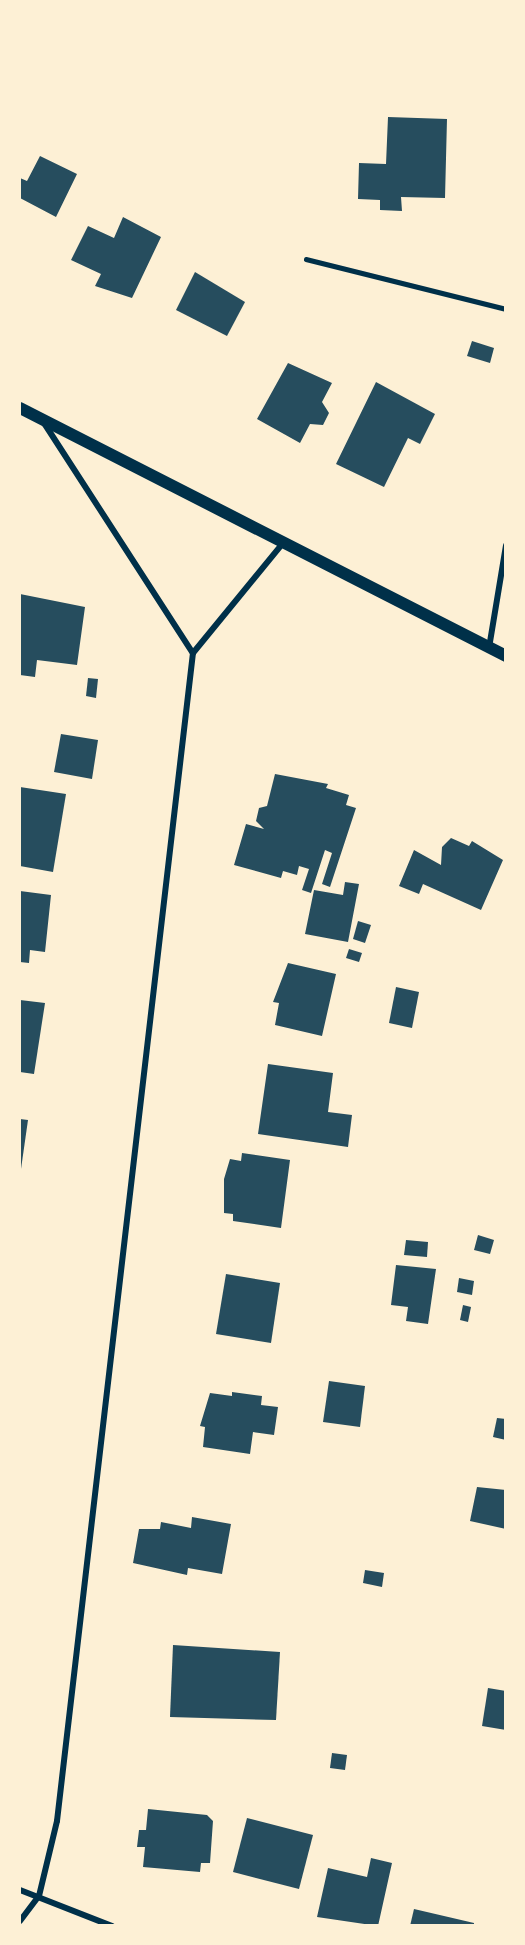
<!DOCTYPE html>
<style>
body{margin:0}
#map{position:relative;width:525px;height:1945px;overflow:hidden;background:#fdf0d5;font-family:Raleway,sans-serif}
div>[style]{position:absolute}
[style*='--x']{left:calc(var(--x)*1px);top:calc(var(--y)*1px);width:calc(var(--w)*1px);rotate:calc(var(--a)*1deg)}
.building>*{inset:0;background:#264d5e}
.service>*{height:4.5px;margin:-2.25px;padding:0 2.25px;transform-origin:2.25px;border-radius:2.25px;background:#003049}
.minor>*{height:6px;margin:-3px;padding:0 3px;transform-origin:3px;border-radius:3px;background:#003049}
.secondary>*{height:12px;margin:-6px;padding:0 6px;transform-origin:6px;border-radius:6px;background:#003049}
span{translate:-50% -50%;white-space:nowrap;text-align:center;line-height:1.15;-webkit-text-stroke:4.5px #fdf0d5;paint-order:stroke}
.frame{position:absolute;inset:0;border:21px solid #fdf0d5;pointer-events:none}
</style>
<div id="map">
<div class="building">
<div style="clip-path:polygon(388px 117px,447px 119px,445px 198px,401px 197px,402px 211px,380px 210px,380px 200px,358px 199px,359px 163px,386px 164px)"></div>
<div style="clip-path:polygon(40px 156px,77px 174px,56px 217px,20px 198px,20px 178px,27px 181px)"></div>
<div style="clip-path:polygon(123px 217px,161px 237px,132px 298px,95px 286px,101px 274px,71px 260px,88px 226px,114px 238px)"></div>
<div style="clip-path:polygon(195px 272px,245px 302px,227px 336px,176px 310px)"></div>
<div style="clip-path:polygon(472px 341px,494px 348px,490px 363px,467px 356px)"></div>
<div style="clip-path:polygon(288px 363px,332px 383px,322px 402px,329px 413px,323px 425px,310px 424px,300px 443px,257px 419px)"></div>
<div style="clip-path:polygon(376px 382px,435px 414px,420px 444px,408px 438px,384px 487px,336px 464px)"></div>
<div style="clip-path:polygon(20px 594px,85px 607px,77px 665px,37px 660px,35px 677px,20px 675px)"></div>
<div style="clip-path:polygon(88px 678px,98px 679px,96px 698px,86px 696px)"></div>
<div style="clip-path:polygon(61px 734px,98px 740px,92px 779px,54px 772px)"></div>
<div style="clip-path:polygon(275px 774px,328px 784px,326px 788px,349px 795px,346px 805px,356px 808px,330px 887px,322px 884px,332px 853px,325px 850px,311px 893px,302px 890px,309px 869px,299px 866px,297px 875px,283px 871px,281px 878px,234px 865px,246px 824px,264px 829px,256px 821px,259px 808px,267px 806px)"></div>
<div style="clip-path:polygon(20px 787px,66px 794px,53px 872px,20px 866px)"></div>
<div style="clip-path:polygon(451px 838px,469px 846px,472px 841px,503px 860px,481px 910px,423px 884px,419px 894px,399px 886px,414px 850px,441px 865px,442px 847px)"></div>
<div style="clip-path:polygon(345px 882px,359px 884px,348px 942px,305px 934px,314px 890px,343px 895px)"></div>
<div style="clip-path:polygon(20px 891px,51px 895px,45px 952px,30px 950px,29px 963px,20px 962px)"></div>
<div style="clip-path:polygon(358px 921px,371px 925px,365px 943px,353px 939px)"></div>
<div style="clip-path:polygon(349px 949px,362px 953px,359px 962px,346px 958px)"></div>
<div style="clip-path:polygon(288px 963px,336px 974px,322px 1036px,275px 1025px,279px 1003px,273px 1002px)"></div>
<div style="clip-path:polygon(396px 987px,419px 992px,412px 1028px,389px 1023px)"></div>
<div style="clip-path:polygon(20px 1000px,45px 1003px,34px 1074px,20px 1072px)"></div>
<div style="clip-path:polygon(268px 1064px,333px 1073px,328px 1112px,352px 1115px,348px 1147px,258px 1134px)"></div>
<div style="clip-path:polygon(20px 1119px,28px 1120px,21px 1169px,20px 1169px)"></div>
<div style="clip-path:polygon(242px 1153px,290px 1160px,281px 1228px,233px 1221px,233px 1214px,224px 1213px,224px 1179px,230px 1159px,241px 1161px)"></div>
<div style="clip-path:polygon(478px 1235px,494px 1240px,490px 1254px,474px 1250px)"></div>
<div style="clip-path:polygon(406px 1240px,428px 1242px,427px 1257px,404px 1255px)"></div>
<div style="clip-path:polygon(396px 1265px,436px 1269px,428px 1324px,406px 1321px,408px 1307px,391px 1305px)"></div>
<div style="clip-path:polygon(226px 1274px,280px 1283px,271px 1343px,216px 1334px)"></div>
<div style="clip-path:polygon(459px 1278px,474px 1281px,472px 1295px,457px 1292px)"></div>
<div style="clip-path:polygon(463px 1305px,471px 1307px,468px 1322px,460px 1320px)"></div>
<div style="clip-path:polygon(329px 1381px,365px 1386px,360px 1427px,323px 1422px)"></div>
<div style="clip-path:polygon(232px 1392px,262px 1396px,261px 1405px,278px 1407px,274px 1435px,253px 1432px,250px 1454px,203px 1447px,205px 1427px,200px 1426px,210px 1393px,232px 1396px)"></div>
<div style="clip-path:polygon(497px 1418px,506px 1419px,506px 1440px,493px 1437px)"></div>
<div style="clip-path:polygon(477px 1487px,506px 1490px,506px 1529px,470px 1521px)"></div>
<div style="clip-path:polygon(192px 1517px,231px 1524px,222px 1574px,188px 1568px,187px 1575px,133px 1563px,139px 1529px,160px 1529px,161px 1522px,191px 1528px)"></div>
<div style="clip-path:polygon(365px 1570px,384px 1573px,382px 1587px,363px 1583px)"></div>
<div style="clip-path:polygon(173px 1645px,280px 1652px,276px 1720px,170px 1717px)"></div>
<div style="clip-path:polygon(488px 1688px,506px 1691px,506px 1730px,482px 1726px)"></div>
<div style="clip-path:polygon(332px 1753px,347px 1755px,345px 1770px,330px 1768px)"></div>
<div style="clip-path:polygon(148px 1809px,207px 1815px,213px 1821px,210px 1863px,201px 1863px,200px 1872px,143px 1867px,145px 1847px,137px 1847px,139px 1830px,146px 1830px)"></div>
<div style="clip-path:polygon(247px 1818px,313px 1835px,299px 1889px,233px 1872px)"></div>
<div style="clip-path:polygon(371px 1858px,392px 1863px,378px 1926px,317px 1917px,328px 1868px,367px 1877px)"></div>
<div style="clip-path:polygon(414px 1909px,474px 1923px,474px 1926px,410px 1926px)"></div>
</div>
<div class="service">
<div style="--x:306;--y:259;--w:206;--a:14"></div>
</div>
<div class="minor">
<div style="--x:44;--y:423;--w:274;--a:57.1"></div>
<div style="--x:489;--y:648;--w:104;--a:-80.6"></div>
<div style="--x:20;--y:1890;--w:99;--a:21.4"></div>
<div style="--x:20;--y:1921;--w:31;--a:-53"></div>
<div style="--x:39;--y:1896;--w:77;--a:-76.5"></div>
<div style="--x:57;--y:1821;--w:1176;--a:-83.36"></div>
<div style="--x:193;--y:653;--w:142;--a:-50.7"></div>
</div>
<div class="secondary">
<div style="--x:20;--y:408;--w:546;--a:27.03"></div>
</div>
<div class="frame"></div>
</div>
